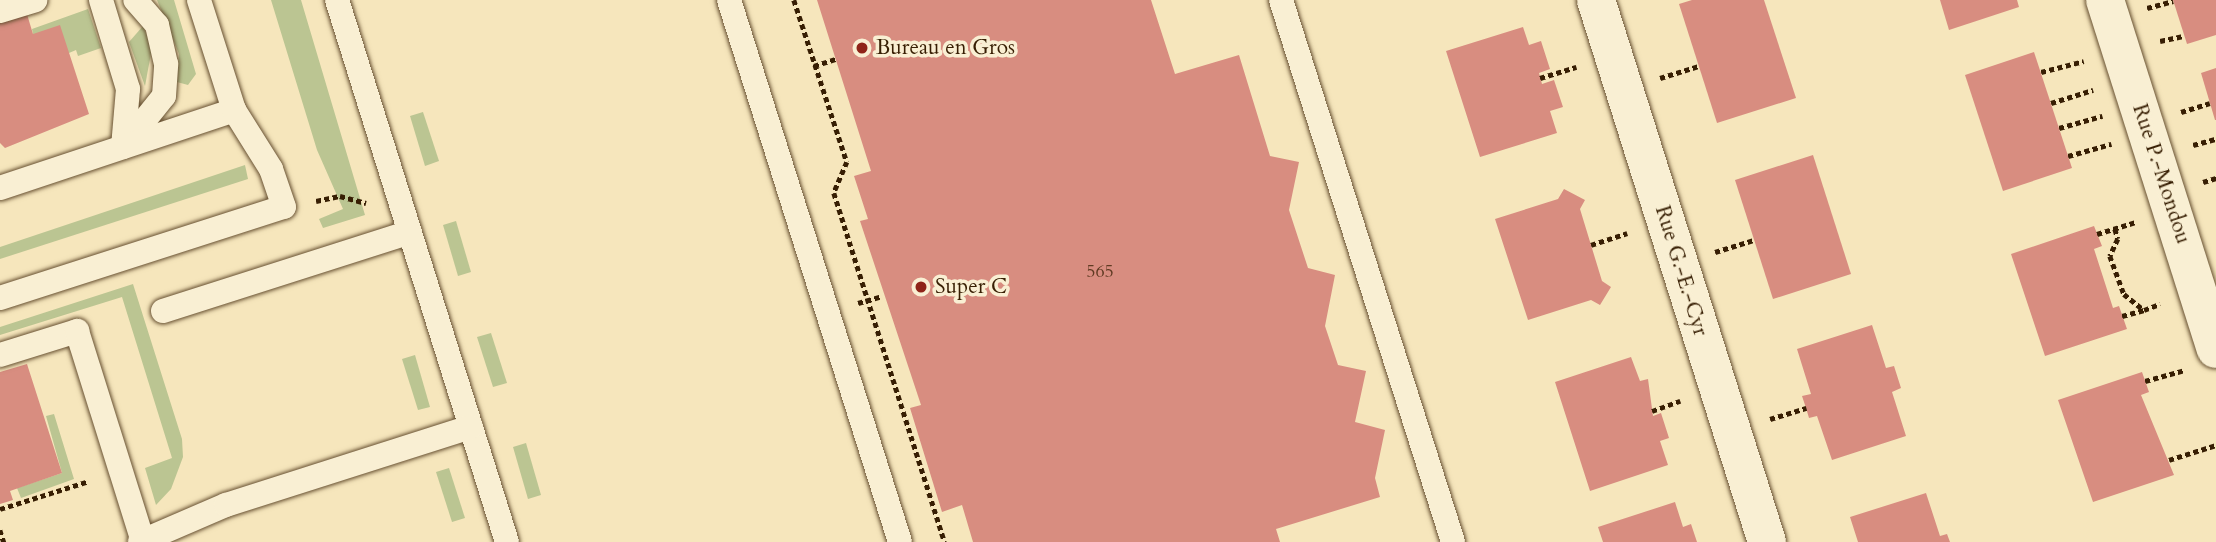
<!DOCTYPE html>
<style>
body{margin:0}
#map{position:relative;width:2216px;height:542px;overflow:hidden;background:#f6e6bc;font-family:Cardo,serif}
div>[style]{position:absolute}
[style*='--x']{left:calc(var(--x)*1px);top:calc(var(--y)*1px);width:calc(var(--w)*1px);rotate:calc(var(--a)*1deg)}
.green>*{inset:0;background:#bbc592}
.building>*{inset:0;background:#d88d80}
.path>*{height:4.5px;margin-top:-2.25px;transform-origin:0;background:repeating-linear-gradient(90deg,#371e03 0 5px,transparent 0 8.5px)}
.roads{filter:drop-shadow(0 0 2px #675031) drop-shadow(0 0 2px #675031)}
.service>*{height:24px;margin:-12px;padding:0 12px;transform-origin:12px;border-radius:12px;background:#f9efd3}
.minor>*{height:38px;margin:-19px;padding:0 19px;transform-origin:19px;border-radius:19px;background:#f9efd3}
.dots>*{width:19px;height:19px;translate:-50% -50%;box-sizing:border-box;border:4px solid #f9efd3;border-radius:50%}
span{translate:-50% -50%;white-space:nowrap;text-align:center;line-height:1.15;-webkit-text-stroke:7px #f9efd3;paint-order:stroke}
.number-label{font-size:18px;color:#5f3a22}
.number-label span{-webkit-text-stroke-width:0}
.poi-label{font-size:21px;color:#371e03}
.left{translate:0 -50%;text-align:left}
.street-label{font-size:21px;color:#371e03}
</style>
<div id="map">
<div class="green">
<div style="clip-path:polygon(157px 0,174px 0,196px 74px,188px 85px,177px 82px,179px 54px)"></div>
<div style="clip-path:polygon(271px 0,301px 0,365px 215px,323px 228px,319px 219px,343px 209px,317px 150px)"></div>
<div style="clip-path:polygon(88px 9px,101px 48px,78px 56px,76px 50px,69px 53px,33px 34px,32px 29px)"></div>
<div style="clip-path:polygon(143px 26px,152px 48px,145px 86px,129px 42px)"></div>
<div style="clip-path:polygon(423px 112px,439px 161px,425px 166px,410px 116px)"></div>
<div style="clip-path:polygon(245px 165px,248px 179px,0 259px,0 247px)"></div>
<div style="clip-path:polygon(456px 221px,471px 272px,458px 276px,443px 225px)"></div>
<div style="clip-path:polygon(133px 284px,182px 439px,183px 457px,171px 489px,156px 505px,145px 468px,172px 458px,122px 297px,0 335px,0 327px)"></div>
<div style="clip-path:polygon(491px 333px,507px 383px,493px 387px,477px 337px)"></div>
<div style="clip-path:polygon(415px 355px,430px 407px,418px 410px,402px 359px)"></div>
<div style="clip-path:polygon(54px 414px,74px 479px,21px 498px,17px 488px,62px 473px,46px 416px)"></div>
<div style="clip-path:polygon(526px 443px,541px 495px,528px 499px,513px 447px)"></div>
<div style="clip-path:polygon(449px 468px,465px 518px,452px 522px,436px 472px)"></div>
</div>
<div class="building">
<div style="clip-path:polygon(817px 0,1151px 0,1175px 74px,1239px 55px,1270px 156px,1299px 162px,1289px 210px,1308px 268px,1335px 275px,1325px 326px,1338px 365px,1366px 371px,1355px 422px,1385px 430px,1375px 478px,1380px 497px,1276px 529px,1280px 542px,973px 542px,962px 505px,942px 512px,910px 408px,921px 405px,860px 221px,868px 219px,854px 176px,871px 171px)"></div>
<div style="clip-path:polygon(1692px 0,1764px 0,1796px 98px,1717px 123px,1679px 4px)"></div>
<div style="clip-path:polygon(1940px 0,2017px 0,2019px 7px,1949px 30px)"></div>
<div style="clip-path:polygon(2173px 0,2216px 0,2216px 35px,2187px 44px)"></div>
<div style="clip-path:polygon(26px 11px,33px 34px,60px 25px,89px 114px,5px 148px,0 143px,0 19px)"></div>
<div style="clip-path:polygon(1523px 27px,1529px 45px,1541px 41px,1550px 69px,1539px 73px,1542px 84px,1554px 80px,1563px 107px,1550px 111px,1557px 133px,1480px 157px,1446px 51px)"></div>
<div style="clip-path:polygon(2034px 52px,2072px 168px,2003px 191px,1965px 75px)"></div>
<div style="clip-path:polygon(2216px 68px,2216px 120px,2215px 120px,2201px 73px)"></div>
<div style="clip-path:polygon(1813px 155px,1851px 274px,1773px 299px,1735px 180px)"></div>
<div style="clip-path:polygon(1564px 189px,1585px 200px,1580px 209px,1602px 281px,1611px 287px,1600px 305px,1591px 300px,1528px 320px,1495px 219px,1558px 199px)"></div>
<div style="clip-path:polygon(2094px 226px,2102px 246px,2094px 249px,2113px 308px,2119px 306px,2127px 329px,2045px 356px,2011px 254px)"></div>
<div style="clip-path:polygon(1872px 325px,1886px 368px,1894px 366px,1901px 388px,1892px 392px,1906px 436px,1832px 460px,1817px 416px,1809px 418px,1806px 408px,1802px 396px,1811px 394px,1797px 349px)"></div>
<div style="clip-path:polygon(1631px 357px,1640px 381px,1648px 379px,1653px 416px,1661px 413px,1669px 438px,1660px 441px,1668px 465px,1590px 491px,1555px 382px)"></div>
<div style="clip-path:polygon(27px 364px,62px 473px,10px 491px,13px 500px,0 504px,0 372px)"></div>
<div style="clip-path:polygon(2142px 372px,2149px 392px,2141px 395px,2174px 475px,2093px 502px,2058px 400px)"></div>
<div style="clip-path:polygon(1926px 493px,1940px 536px,1947px 534px,1950px 542px,1858px 542px,1850px 517px)"></div>
<div style="clip-path:polygon(1675px 502px,1683px 527px,1691px 524px,1697px 542px,1603px 542px,1598px 527px)"></div>
</div>
<div class="path">
<div style="--x:794;--y:0;--w:170;--a:71.9"></div>
<div style="--x:847;--y:162;--w:34;--a:113"></div>
<div style="--x:834;--y:193;--w:366;--a:72.4"></div>
<div style="--x:2147;--y:8;--w:27;--a:-15"></div>
<div style="--x:2160;--y:41;--w:25;--a:-12"></div>
<div style="--x:814;--y:66;--w:23;--a:-18"></div>
<div style="--x:2041;--y:72;--w:44;--a:-14.3"></div>
<div style="--x:1540;--y:78;--w:38;--a:-17"></div>
<div style="--x:1660;--y:78;--w:41;--a:-17.1"></div>
<div style="--x:2051;--y:103;--w:44;--a:-17.2"></div>
<div style="--x:2181;--y:112;--w:30;--a:-17"></div>
<div style="--x:2059;--y:128;--w:45;--a:-15.6"></div>
<div style="--x:2193;--y:145;--w:24;--a:-15"></div>
<div style="--x:2068;--y:156;--w:45;--a:-15.6"></div>
<div style="--x:2203;--y:182;--w:14;--a:-17"></div>
<div style="--x:316;--y:201;--w:25;--a:-12"></div>
<div style="--x:340;--y:196;--w:27;--a:15"></div>
<div style="--x:2115;--y:229;--w:10;--a:73"></div>
<div style="--x:2118;--y:239;--w:19;--a:115"></div>
<div style="--x:2110;--y:256;--w:40;--a:69.8"></div>
<div style="--x:2124;--y:294;--w:26;--a:39"></div>
<div style="--x:2144;--y:310;--w:17;--a:-21"></div>
<div style="--x:2097;--y:234;--w:41;--a:-17.1"></div>
<div style="--x:1591;--y:245;--w:38;--a:-18"></div>
<div style="--x:1715;--y:252;--w:41;--a:-17.1"></div>
<div style="--x:858;--y:303;--w:25;--a:-16"></div>
<div style="--x:2122;--y:316;--w:23;--a:-15"></div>
<div style="--x:2145;--y:381;--w:41;--a:-15.4"></div>
<div style="--x:1652;--y:411;--w:30;--a:-20"></div>
<div style="--x:1770;--y:419;--w:38;--a:-17"></div>
<div style="--x:2169;--y:460;--w:49;--a:-17.7"></div>
<div style="--x:0;--y:509;--w:93;--a:-17.5"></div>
<div style="--x:0;--y:530;--w:13;--a:72"></div>
</div>
<div class="roads">
<div class="service">
<div style="--x:101;--y:0;--w:93;--a:73.1"></div>
<div style="--x:128;--y:89;--w:58;--a:94.9"></div>
<div style="--x:337;--y:0;--w:568;--a:72.59"></div>
<div style="--x:729;--y:0;--w:568;--a:72.49"></div>
<div style="--x:1281;--y:0;--w:569;--a:72.39"></div>
<div style="--x:0;--y:11;--w:37;--a:-17"></div>
<div style="--x:123;--y:147;--w:65;--a:-51.2"></div>
<div style="--x:164;--y:96;--w:32;--a:-86"></div>
<div style="--x:166;--y:64;--w:40;--a:-103"></div>
<div style="--x:157;--y:25;--w:33;--a:-131"></div>
<div style="--x:0;--y:188;--w:247;--a:-18.4"></div>
<div style="--x:234;--y:110;--w:115;--a:-107.7"></div>
<div style="--x:0;--y:298;--w:298;--a:-17.8"></div>
<div style="--x:284;--y:207;--w:40;--a:-108.9"></div>
<div style="--x:271;--y:169;--w:70;--a:-122.1"></div>
<div style="--x:163;--y:311;--w:259;--a:-17.7"></div>
<div style="--x:0;--y:355;--w:81;--a:-17.3"></div>
<div style="--x:77;--y:331;--w:220;--a:72.6"></div>
<div style="--x:140;--y:542;--w:94;--a:-23.3"></div>
<div style="--x:226;--y:505;--w:257;--a:-17.7"></div>
</div>
<div class="minor">
<div style="--x:1596;--y:0;--w:568;--a:72.49"></div>
<div style="--x:2105;--y:0;--w:366;--a:72.4"></div>
</div>
</div>
<div class="dots">
<div style="left:862px;top:48px;background:#8f2418"></div>
<div style="left:921px;top:287px;background:#8f2418"></div>
</div>
<div class="number-label">
<span style="left:1100px;top:272px">565</span>
</div>
<div class="poi-label">
<span class="left" style="left:876px;top:48px">Bureau en Gros</span>
<span class="left" style="left:935px;top:287px">Super C</span>
</div>
<div class="street-label">
<span style="left:2161px;top:174px;rotate:72deg">Rue P.-Mondou</span>
<span style="left:1681px;top:271px;rotate:73deg">Rue G.-E.-Cyr</span>
</div>
</div>
